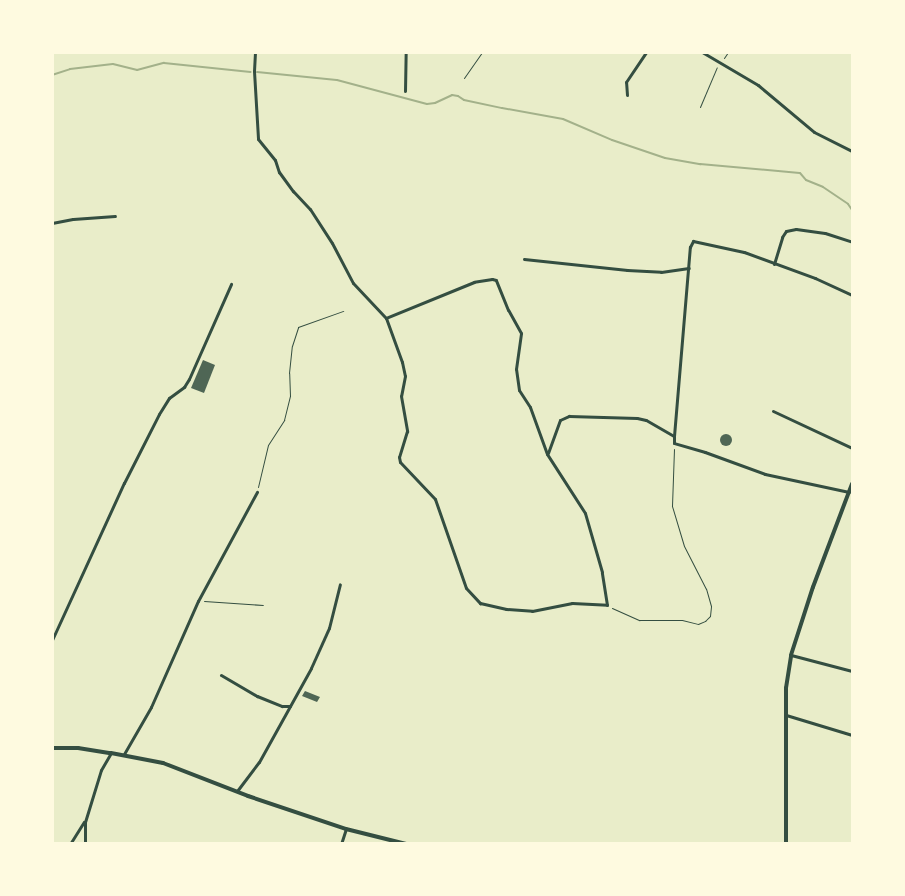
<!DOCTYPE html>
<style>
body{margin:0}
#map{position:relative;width:905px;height:896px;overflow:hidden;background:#e9edc9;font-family:"DM Sans",sans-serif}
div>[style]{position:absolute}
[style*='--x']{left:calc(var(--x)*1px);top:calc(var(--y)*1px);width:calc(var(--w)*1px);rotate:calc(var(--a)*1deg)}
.stream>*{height:2px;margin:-1px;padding:0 1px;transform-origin:1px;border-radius:1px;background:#a3b18a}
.building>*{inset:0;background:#4f6655}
.round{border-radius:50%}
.path>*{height:1px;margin:-0.5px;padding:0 0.5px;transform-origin:0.5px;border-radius:0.5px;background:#344e41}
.minor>*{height:3px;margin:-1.5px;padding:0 1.5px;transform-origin:1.5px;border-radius:1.5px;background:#344e41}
.tertiary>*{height:4px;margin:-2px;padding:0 2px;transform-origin:2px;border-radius:2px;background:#344e41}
span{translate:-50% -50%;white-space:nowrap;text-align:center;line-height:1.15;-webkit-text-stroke:4px #fefae0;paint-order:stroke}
.frame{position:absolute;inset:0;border:54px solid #fefae0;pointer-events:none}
</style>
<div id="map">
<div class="stream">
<div style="--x:257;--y:72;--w:80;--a:5.7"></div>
<div style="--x:337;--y:80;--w:93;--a:14.9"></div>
<div style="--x:427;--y:104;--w:8;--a:-7"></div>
<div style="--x:435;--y:103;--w:19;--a:-25"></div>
<div style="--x:452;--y:95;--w:6;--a:9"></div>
<div style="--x:458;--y:96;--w:7;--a:34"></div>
<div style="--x:464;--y:100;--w:39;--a:12"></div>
<div style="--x:502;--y:108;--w:62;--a:10.2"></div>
<div style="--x:563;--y:119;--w:53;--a:23.2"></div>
<div style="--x:612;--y:140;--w:56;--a:18.8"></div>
<div style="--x:665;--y:158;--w:36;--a:10"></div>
<div style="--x:700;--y:164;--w:100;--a:5.1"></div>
<div style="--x:800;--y:173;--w:9;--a:49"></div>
<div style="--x:806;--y:180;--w:18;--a:22"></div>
<div style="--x:823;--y:187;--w:30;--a:34"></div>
<div style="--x:848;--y:204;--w:7;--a:56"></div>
<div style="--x:52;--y:75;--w:19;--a:-18"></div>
<div style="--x:70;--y:69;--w:43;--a:-6.6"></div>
<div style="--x:113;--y:64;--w:25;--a:14"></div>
<div style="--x:137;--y:70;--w:28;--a:-15"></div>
<div style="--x:164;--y:63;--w:87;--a:5.9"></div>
</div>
<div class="building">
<div style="clip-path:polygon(203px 360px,215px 365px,204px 393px,191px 388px)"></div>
<div class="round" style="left:720px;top:434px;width:12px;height:12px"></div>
<div style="clip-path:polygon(305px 691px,320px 697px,317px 702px,302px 696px)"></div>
</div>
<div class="path">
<div style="--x:724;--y:58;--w:7;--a:-56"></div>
<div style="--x:464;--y:78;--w:32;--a:-55"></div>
<div style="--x:700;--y:107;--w:43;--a:-67"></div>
<div style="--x:258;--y:487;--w:43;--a:-76.6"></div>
<div style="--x:268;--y:445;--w:30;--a:-57"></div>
<div style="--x:284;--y:420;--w:25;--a:-76"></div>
<div style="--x:290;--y:396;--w:23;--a:-92"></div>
<div style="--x:289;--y:373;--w:27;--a:-84"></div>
<div style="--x:292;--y:346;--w:20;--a:-72"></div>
<div style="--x:298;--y:327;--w:48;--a:-19.6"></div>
<div style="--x:204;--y:601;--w:59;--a:3.9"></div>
<div style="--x:612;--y:608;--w:30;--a:24"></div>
<div style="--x:639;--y:620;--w:43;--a:0"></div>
<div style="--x:682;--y:620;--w:16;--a:14"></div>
<div style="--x:698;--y:624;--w:8;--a:-23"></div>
<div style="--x:705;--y:621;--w:7;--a:-45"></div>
<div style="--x:710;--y:616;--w:10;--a:-84"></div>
<div style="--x:711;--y:606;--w:18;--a:-106"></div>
<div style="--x:706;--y:589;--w:48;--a:-117.1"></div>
<div style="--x:684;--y:546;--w:42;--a:-106.7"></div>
<div style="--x:672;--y:506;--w:57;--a:-88"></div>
</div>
<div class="minor">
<div style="--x:255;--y:52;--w:19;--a:93"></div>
<div style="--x:254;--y:71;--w:68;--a:86.6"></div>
<div style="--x:258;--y:139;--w:27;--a:51"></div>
<div style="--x:275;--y:160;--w:13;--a:72"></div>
<div style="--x:279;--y:172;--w:24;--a:54"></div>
<div style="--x:293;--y:191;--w:25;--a:47"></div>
<div style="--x:310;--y:209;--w:40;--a:57.1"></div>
<div style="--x:332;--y:243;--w:45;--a:62.3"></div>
<div style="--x:353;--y:283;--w:48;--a:46.7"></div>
<div style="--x:386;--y:318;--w:47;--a:70"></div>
<div style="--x:402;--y:362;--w:14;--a:78"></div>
<div style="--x:405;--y:376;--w:20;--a:101"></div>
<div style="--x:401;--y:396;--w:36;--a:80"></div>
<div style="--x:407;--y:431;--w:27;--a:107"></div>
<div style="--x:399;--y:457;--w:5;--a:79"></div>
<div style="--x:400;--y:462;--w:51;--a:46.6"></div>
<div style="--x:435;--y:499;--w:94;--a:70.8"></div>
<div style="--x:466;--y:588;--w:21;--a:47"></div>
<div style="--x:480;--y:603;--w:27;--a:13"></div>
<div style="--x:506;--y:609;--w:26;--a:4"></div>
<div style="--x:532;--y:611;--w:41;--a:-11.3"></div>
<div style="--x:572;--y:603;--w:35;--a:3"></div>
<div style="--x:607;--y:605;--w:33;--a:-99"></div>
<div style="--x:602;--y:572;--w:61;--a:-106.1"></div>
<div style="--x:585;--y:513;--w:70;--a:-122.8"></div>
<div style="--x:547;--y:454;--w:50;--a:-109.9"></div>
<div style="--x:530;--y:407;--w:20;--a:-123"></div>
<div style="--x:519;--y:390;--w:21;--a:-98"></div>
<div style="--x:516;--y:369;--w:36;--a:-82"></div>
<div style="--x:521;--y:333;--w:26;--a:-119"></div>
<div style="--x:508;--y:310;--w:32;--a:-112"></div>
<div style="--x:496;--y:280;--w:4;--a:-166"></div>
<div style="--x:492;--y:279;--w:18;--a:171"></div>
<div style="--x:474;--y:282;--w:95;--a:157.8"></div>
<div style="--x:702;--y:52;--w:65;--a:30.5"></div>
<div style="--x:758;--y:85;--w:73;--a:40"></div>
<div style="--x:814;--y:132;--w:42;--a:26.6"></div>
<div style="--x:405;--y:91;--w:39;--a:-89"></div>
<div style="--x:627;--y:95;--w:13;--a:-94"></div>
<div style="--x:626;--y:82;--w:36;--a:-56"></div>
<div style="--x:52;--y:223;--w:21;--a:-11"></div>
<div style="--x:73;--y:219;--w:42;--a:-4.1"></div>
<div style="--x:524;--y:259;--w:104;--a:6.1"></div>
<div style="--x:627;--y:270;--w:34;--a:3"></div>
<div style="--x:661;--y:272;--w:28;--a:-8"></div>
<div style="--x:774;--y:264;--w:28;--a:-73"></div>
<div style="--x:782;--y:237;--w:7;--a:-56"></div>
<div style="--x:786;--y:231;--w:10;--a:-11"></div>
<div style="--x:796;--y:229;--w:29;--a:8"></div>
<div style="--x:825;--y:233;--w:28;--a:18"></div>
<div style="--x:773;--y:411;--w:87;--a:25.1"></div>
<div style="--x:548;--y:453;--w:35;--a:-70"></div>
<div style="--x:560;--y:420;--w:10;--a:-24"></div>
<div style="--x:569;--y:416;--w:68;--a:1.7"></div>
<div style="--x:637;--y:418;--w:9;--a:13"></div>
<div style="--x:646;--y:420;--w:32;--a:30"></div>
<div style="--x:849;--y:492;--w:86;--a:-167.9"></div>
<div style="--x:765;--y:474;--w:64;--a:-159.9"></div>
<div style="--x:705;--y:452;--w:32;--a:-164"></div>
<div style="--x:674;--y:443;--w:7;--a:-90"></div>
<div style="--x:674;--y:436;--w:190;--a:-85.2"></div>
<div style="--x:690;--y:247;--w:7;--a:-63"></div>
<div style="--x:693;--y:241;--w:52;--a:12.2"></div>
<div style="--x:744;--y:252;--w:76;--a:20.1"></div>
<div style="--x:815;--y:278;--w:41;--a:24.7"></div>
<div style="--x:52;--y:640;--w:173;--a:-65.4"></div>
<div style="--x:124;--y:483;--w:77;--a:-63.1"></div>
<div style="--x:159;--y:414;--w:19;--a:-58"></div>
<div style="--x:169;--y:398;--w:19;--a:-36"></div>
<div style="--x:184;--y:387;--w:9;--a:-58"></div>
<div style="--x:189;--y:379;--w:104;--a:-66.1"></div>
<div style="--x:791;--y:655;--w:63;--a:14.7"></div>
<div style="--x:221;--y:675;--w:42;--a:30.3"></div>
<div style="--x:257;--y:696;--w:27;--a:22"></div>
<div style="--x:282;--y:706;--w:8;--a:0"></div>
<div style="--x:786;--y:715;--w:69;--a:16.9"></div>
<div style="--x:124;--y:754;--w:54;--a:-60.1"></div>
<div style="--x:151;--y:707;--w:116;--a:-66.1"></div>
<div style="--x:198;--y:601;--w:124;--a:-61.6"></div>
<div style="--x:237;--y:791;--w:36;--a:-53"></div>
<div style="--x:259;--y:762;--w:107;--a:-61"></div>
<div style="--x:311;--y:668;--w:44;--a:-65.8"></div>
<div style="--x:329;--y:628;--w:45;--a:-76"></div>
<div style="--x:70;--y:844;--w:26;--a:-58"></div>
<div style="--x:85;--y:844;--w:22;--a:-90"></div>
<div style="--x:85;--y:822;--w:54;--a:-72.9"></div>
<div style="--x:101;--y:770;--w:20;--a:-60"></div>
<div style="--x:341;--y:844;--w:16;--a:-72"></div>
</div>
<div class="tertiary">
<div style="--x:52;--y:748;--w:26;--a:0"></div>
<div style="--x:78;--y:748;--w:33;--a:9"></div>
<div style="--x:111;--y:753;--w:53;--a:10.9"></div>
<div style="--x:163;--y:763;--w:91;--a:21.2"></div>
<div style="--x:248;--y:796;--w:103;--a:18.6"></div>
<div style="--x:346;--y:829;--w:62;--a:14"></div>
<div style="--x:786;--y:844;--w:156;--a:-90"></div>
<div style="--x:786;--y:688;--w:33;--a:-81"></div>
<div style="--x:791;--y:655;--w:71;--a:-72.1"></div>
<div style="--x:813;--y:587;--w:110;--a:-69.3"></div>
</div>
<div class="frame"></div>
</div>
